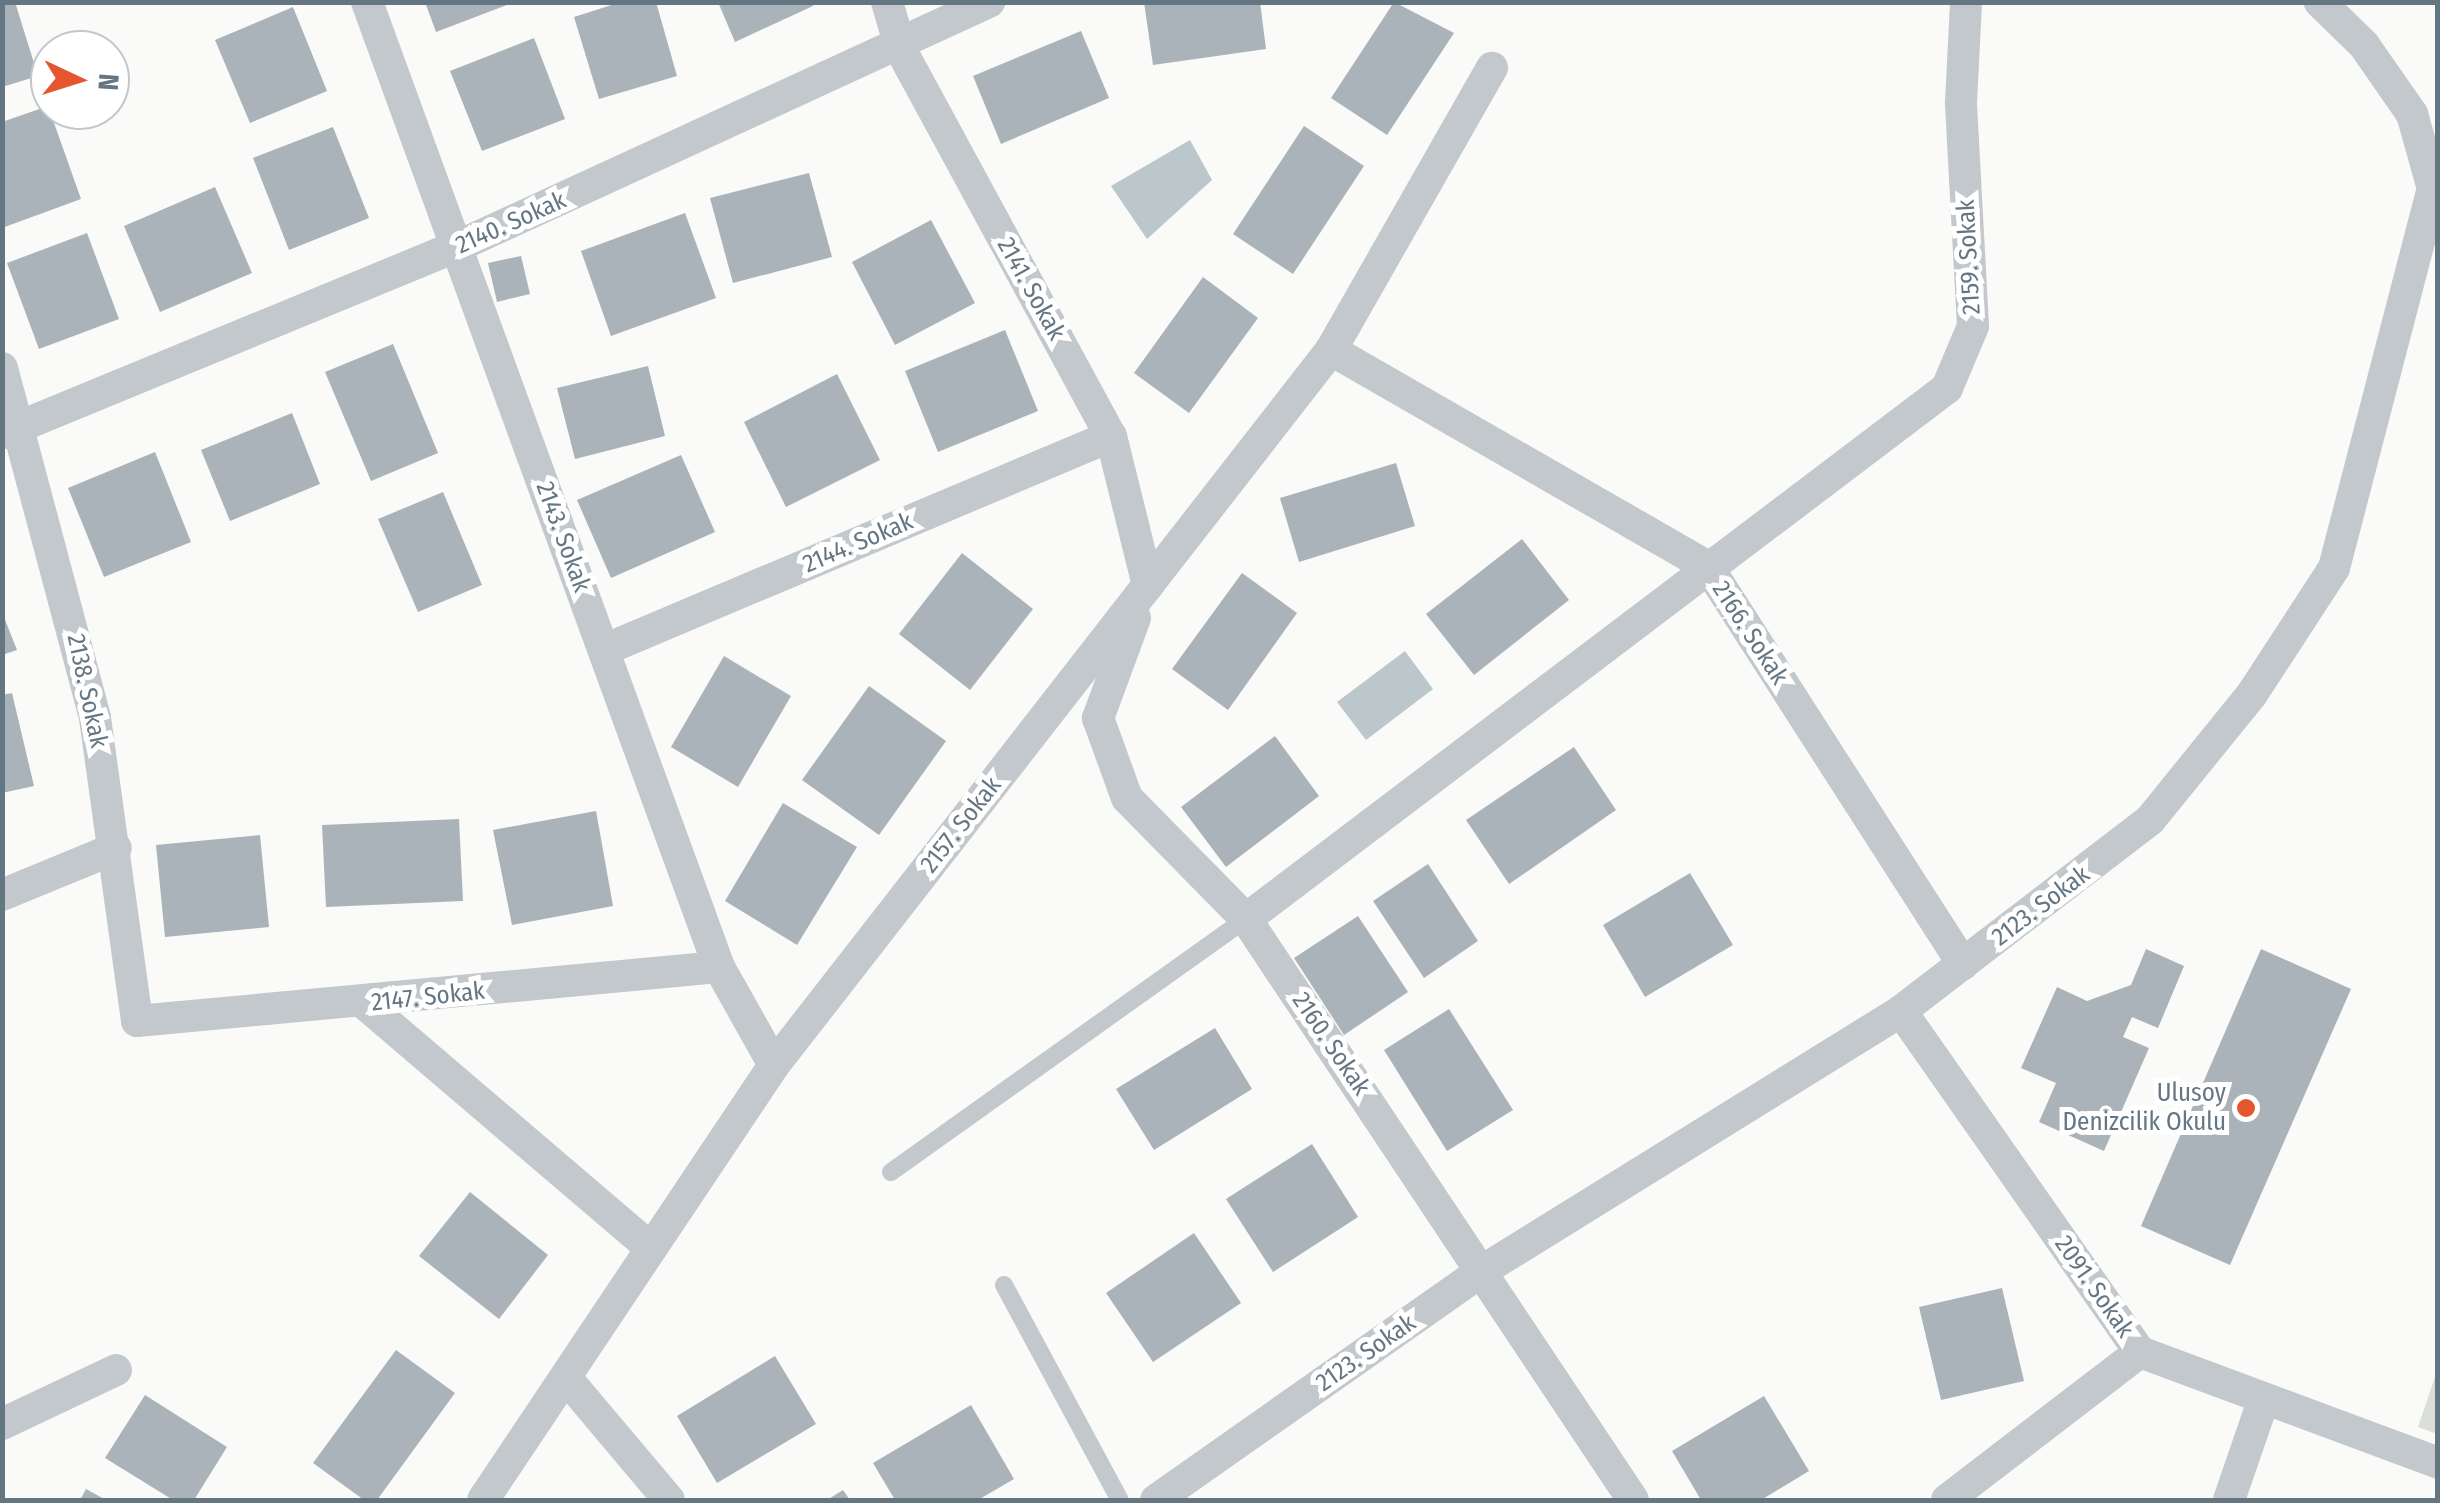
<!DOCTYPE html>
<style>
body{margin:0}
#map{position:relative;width:2440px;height:1503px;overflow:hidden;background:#fafaf8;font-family:"Fira Sans Condensed",sans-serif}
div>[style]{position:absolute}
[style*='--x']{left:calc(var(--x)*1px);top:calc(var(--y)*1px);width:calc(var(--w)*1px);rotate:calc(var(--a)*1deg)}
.green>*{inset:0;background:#dadfd7}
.water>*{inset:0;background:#bbc7cb}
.building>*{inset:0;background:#aab3b9}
.service>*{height:18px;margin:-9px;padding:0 9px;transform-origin:9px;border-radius:9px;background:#c3c8cc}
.minor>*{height:32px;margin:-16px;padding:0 16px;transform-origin:16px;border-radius:16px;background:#c3c8cc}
.dots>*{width:28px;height:28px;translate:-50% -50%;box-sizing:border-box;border:5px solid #fff;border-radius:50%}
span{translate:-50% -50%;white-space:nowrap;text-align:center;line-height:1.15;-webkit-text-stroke:10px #fff;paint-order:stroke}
.street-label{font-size:25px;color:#657683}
.poi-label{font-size:25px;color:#657683}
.right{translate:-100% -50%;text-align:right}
.frame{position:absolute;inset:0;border:5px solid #657683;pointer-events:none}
.north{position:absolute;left:30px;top:30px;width:100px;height:100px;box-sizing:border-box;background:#fff;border:2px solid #c1c8cd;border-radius:50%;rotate:94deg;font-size:28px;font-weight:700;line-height:40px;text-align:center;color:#657683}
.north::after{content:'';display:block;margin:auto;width:35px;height:45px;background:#e4572e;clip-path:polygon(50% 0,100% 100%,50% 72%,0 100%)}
</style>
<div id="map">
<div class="green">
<div style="clip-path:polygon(2437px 1371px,2438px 1434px,2437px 1434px,2418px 1427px)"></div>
</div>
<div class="water">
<div style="clip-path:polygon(1190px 140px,1212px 180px,1147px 239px,1111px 186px)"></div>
<div style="clip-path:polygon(1405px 651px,1433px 689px,1366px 740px,1337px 702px)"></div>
</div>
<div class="building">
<div style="clip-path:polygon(2px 2px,15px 2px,38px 76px,2px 87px)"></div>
<div style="clip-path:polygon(425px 2px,512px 2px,512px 3px,436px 32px)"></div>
<div style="clip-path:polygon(621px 2px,656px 2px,677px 76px,599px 99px,574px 17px)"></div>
<div style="clip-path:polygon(718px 2px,812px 2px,813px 6px,735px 42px)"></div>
<div style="clip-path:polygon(1144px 2px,1260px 2px,1266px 49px,1153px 65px)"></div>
<div style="clip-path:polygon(1394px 2px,1454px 33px,1387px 135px,1331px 98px)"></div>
<div style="clip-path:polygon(293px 7px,327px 91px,250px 123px,215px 40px)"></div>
<div style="clip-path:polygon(1081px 31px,1109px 98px,1001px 144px,973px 76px)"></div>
<div style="clip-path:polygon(534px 38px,565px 119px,482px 151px,450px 71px)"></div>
<div style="clip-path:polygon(48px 106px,81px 199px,2px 228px,2px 122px)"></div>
<div style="clip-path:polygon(1304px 126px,1364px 166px,1293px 274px,1233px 234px)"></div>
<div style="clip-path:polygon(333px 127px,369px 218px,289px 250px,253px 158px)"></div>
<div style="clip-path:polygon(809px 173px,832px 257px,733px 283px,710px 198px)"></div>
<div style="clip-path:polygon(215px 187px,252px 273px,160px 312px,124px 226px)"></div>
<div style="clip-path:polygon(685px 213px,716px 298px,611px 336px,581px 251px)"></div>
<div style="clip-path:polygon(931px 220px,975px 303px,895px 345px,852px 262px)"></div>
<div style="clip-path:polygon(87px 233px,119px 319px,39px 349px,7px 263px)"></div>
<div style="clip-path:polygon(521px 256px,530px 294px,497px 302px,488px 263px)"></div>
<div style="clip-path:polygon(1203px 277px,1258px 318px,1189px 413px,1134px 373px)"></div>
<div style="clip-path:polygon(1005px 330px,1038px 411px,938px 452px,905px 371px)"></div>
<div style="clip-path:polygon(393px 344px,438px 453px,371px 481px,325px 372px)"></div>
<div style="clip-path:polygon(648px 366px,665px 436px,575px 459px,557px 388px)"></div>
<div style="clip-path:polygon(837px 374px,880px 460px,786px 507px,744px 422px)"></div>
<div style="clip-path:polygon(292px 413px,320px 484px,230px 521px,201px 450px)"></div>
<div style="clip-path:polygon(155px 452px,191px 542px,104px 577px,68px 488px)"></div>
<div style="clip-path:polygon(681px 455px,715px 532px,611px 578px,577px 500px)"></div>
<div style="clip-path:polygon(1396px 463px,1415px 526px,1299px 562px,1280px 498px)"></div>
<div style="clip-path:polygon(443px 492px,482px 585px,418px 612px,378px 519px)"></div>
<div style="clip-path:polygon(1522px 539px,1569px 600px,1474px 675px,1426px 614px)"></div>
<div style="clip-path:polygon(962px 553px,1033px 609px,970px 690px,899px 634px)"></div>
<div style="clip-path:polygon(1242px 573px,1297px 613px,1228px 710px,1172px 669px)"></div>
<div style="clip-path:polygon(2px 612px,17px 650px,2px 655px)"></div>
<div style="clip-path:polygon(724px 656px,791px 696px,738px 787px,671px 747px)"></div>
<div style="clip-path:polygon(869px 686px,946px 741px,879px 835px,802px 780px)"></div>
<div style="clip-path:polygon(12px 693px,34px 786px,2px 793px,2px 695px)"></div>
<div style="clip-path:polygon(1275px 736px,1319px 796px,1226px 867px,1181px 807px)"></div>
<div style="clip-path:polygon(1574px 747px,1616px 810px,1509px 884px,1466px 820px)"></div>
<div style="clip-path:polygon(783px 803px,857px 847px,797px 945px,725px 901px)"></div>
<div style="clip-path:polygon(596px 811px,613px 906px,512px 925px,493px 830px)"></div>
<div style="clip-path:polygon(459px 819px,463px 901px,326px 907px,322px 825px)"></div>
<div style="clip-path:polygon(260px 835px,269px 927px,165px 937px,156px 845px)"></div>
<div style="clip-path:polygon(1428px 864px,1478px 941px,1424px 978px,1373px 901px)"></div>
<div style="clip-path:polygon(1690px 873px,1733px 945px,1645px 997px,1603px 925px)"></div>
<div style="clip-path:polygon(1358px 916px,1408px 992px,1344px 1035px,1294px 958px)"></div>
<div style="clip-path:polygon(2146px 949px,2184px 966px,2158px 1028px,2132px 1017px,2123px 1037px,2149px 1048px,2104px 1151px,2039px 1122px,2056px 1083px,2021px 1068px,2057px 987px,2087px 1001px,2131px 985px)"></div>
<div style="clip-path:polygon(2261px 949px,2351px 989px,2230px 1265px,2141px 1226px)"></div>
<div style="clip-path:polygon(1449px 1009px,1513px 1110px,1447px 1151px,1384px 1050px)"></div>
<div style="clip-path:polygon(1215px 1028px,1252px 1089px,1154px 1150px,1116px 1089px)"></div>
<div style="clip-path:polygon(1312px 1144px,1358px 1217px,1273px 1272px,1226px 1199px)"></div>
<div style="clip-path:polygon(470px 1192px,548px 1255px,499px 1319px,419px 1256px)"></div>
<div style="clip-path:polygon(1194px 1233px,1241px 1303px,1153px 1362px,1106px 1293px)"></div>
<div style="clip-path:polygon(2002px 1288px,2024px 1381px,1941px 1400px,1919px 1307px)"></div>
<div style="clip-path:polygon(396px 1350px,455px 1393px,377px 1500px,364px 1500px,313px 1463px)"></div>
<div style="clip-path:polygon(775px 1356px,816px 1424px,717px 1483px,677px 1416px)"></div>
<div style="clip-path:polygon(145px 1395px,227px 1447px,194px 1500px,173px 1500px,105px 1458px)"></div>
<div style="clip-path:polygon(1764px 1396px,1809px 1471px,1761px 1500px,1701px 1500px,1672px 1451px)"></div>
<div style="clip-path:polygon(971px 1405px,1014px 1479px,978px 1500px,895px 1500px,873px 1463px)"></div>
<div style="clip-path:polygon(86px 1489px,106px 1500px,80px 1500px)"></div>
<div style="clip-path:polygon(843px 1490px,850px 1500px,827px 1500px)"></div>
</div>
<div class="service">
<div style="--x:891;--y:1172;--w:436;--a:-35.5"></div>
<div style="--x:1004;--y:1285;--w:244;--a:61.7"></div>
</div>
<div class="minor">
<div style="--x:367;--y:2;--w:1027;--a:69.96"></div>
<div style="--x:719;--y:967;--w:112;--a:60.7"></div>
<div style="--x:887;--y:2;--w:50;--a:73.7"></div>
<div style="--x:901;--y:50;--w:439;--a:61.5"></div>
<div style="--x:1111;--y:436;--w:154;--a:76.1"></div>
<div style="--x:1331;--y:350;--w:435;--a:29.9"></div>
<div style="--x:1708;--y:567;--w:472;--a:57.3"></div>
<div style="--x:2;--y:368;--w:362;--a:75.1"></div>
<div style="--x:95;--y:718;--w:306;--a:82.1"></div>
<div style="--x:137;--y:1021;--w:584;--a:-5.3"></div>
<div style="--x:4;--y:433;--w:489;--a:-22.4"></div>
<div style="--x:456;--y:247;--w:587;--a:-24.69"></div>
<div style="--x:1135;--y:618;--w:107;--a:110.3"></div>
<div style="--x:1098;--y:718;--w:85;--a:70.1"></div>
<div style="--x:1127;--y:798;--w:170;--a:45.5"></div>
<div style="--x:1246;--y:919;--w:698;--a:56.33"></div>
<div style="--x:604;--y:650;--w:550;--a:-22.88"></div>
<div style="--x:2;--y:895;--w:123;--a:-22.4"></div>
<div style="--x:1246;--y:919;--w:879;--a:-37.14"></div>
<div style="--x:1947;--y:388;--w:67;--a:-67.2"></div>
<div style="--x:1973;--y:326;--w:224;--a:-93.1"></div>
<div style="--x:1961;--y:102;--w:100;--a:-87.1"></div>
<div style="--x:365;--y:1004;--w:371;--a:40.5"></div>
<div style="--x:1901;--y:1011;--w:416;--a:55"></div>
<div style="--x:2140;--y:1352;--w:318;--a:20.4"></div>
<div style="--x:567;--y:1379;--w:158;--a:49.9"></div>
<div style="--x:2;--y:1424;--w:126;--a:-25.3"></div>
<div style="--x:483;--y:1500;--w:523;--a:-56.22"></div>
<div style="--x:774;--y:1065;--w:906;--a:-52.08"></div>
<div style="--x:1331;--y:350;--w:325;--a:-60.3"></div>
<div style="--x:1156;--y:1500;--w:402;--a:-35.1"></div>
<div style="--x:1485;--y:1269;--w:490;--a:-31.8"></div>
<div style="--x:1901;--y:1011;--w:314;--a:-37.5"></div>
<div style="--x:2150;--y:820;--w:162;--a:-51"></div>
<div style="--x:2252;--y:694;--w:150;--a:-56.9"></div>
<div style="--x:2334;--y:568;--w:392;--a:-75.4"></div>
<div style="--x:2433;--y:189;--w:78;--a:-105.6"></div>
<div style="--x:2412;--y:114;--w:84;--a:-124.8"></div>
<div style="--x:2364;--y:45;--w:62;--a:-135.7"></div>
<div style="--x:1947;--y:1500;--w:243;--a:-37.5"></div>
<div style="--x:2229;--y:1500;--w:105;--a:-71"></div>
</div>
<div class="dots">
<div style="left:2246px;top:1108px;background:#e4572e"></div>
</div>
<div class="street-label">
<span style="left:511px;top:223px;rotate:-24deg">2140. Sokak</span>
<span style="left:1969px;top:257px;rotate:-93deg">2159. Sokak</span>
<span style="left:1031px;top:289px;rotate:61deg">2141. Sokak</span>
<span style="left:563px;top:537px;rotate:70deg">2143. Sokak</span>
<span style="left:858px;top:543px;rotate:-23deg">2144. Sokak</span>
<span style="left:1750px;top:633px;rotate:57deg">2166. Sokak</span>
<span style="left:87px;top:691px;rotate:78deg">2138. Sokak</span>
<span style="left:961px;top:825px;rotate:-52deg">2157. Sokak</span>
<span style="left:2041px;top:906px;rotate:-37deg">2123. Sokak</span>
<span style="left:428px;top:997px;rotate:-6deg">2147. Sokak</span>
<span style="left:1331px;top:1044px;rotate:56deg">2160. Sokak</span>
<span style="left:2094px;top:1287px;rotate:55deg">2091. Sokak</span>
<span style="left:1366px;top:1353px;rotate:-35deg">2123. Sokak</span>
</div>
<div class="poi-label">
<span class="right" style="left:2226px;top:1108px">Ulusoy<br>Denizcilik Okulu</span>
</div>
<div class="frame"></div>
<div class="north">N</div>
</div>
